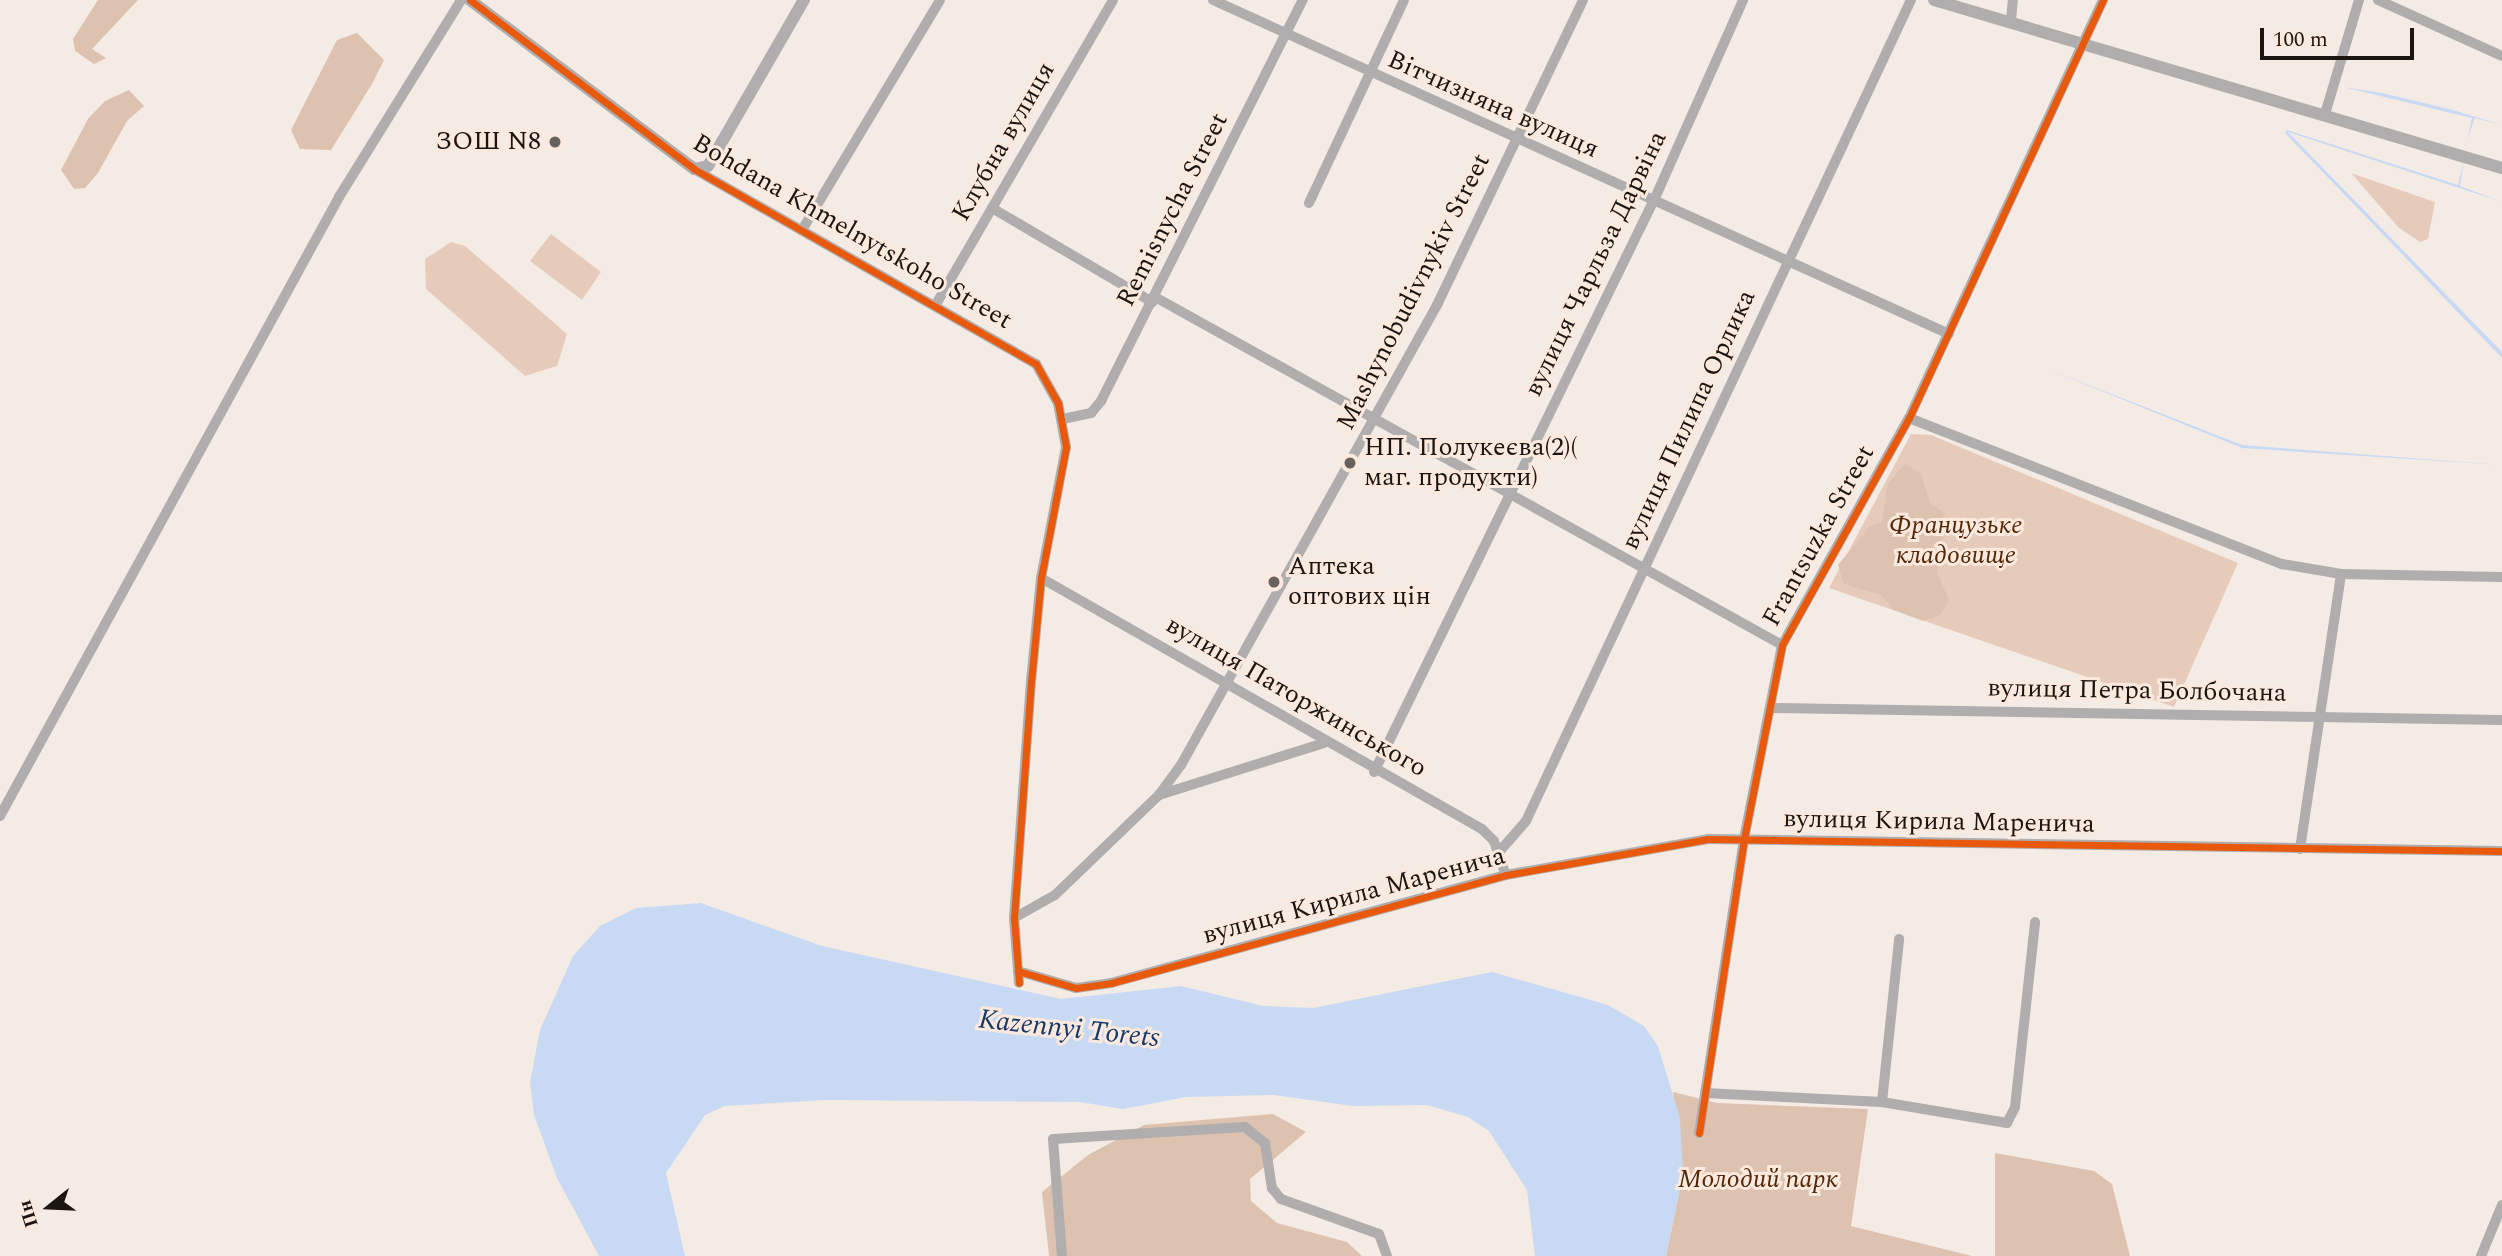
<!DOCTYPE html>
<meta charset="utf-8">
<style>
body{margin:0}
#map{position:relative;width:2502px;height:1256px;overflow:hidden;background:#f5ebe5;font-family:Spectral,serif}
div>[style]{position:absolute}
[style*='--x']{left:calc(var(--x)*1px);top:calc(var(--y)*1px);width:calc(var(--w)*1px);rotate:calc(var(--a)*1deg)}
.green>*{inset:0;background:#e6cbbb}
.forest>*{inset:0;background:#dec2b0}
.water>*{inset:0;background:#c8d9f3}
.minor>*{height:10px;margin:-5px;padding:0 5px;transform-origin:5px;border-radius:5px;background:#afadad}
.tertiary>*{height:12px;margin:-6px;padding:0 6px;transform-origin:6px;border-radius:6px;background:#afadad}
.cycleway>*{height:7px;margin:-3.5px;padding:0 3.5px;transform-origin:3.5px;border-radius:3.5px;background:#e8590c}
.dots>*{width:19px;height:19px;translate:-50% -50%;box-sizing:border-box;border:4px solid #fce9de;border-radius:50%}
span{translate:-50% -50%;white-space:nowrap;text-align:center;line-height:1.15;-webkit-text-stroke:6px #fce9de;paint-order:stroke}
.street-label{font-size:26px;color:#1c1612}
.poi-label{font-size:26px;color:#1c1612}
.right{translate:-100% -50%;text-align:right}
.left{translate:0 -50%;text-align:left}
.park-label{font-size:26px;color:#532909;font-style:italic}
.water-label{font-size:28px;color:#153a6a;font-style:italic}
.north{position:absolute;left:14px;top:1172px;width:70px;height:70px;-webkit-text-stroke:5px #fce9de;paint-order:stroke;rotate:252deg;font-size:19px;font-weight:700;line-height:28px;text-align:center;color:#1c1612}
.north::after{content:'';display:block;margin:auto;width:24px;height:32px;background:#1c1612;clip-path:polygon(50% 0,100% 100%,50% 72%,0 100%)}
.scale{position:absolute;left:2260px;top:28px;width:154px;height:32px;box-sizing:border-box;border:4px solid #1c1612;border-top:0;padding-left:9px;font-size:21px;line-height:24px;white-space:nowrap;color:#1c1612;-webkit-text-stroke:5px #fce9de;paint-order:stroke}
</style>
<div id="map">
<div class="green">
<div style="clip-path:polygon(2351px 173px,2435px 202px,2428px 239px,2420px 242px,2399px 228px)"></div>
<div style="clip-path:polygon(551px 234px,601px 272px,582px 300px,530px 261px)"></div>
<div style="clip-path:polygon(451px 242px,465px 246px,567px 334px,557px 366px,525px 376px,426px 289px,425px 259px)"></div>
<div style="clip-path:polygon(1911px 434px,1931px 435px,2238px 563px,2174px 707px,1829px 588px)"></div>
</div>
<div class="forest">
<div style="clip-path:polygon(98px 0,138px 0,92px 49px,106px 58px,94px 64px,75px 51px,73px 39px)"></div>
<div style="clip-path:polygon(357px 33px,384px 60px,372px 84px,331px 150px,300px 149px,291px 130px,337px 40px)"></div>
<div style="clip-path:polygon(129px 90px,144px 106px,127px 121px,98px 173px,85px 188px,74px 189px,61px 170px,88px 119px,105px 101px)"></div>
<div style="clip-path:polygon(1905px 464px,1921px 473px,1930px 503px,1945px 513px,1937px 572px,1949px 600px,1940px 615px,1923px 621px,1894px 610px,1881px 595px,1844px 584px,1838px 565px,1870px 526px,1882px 522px,1888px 483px)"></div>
<div style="clip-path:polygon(1673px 1092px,1717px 1103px,1868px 1109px,1851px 1226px,1972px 1256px,1666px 1256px,1683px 1174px)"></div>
<div style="clip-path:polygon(1273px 1114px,1306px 1132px,1250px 1179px,1251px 1201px,1277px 1223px,1347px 1242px,1362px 1256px,1049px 1256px,1042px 1192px,1088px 1155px,1144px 1125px)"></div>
<div style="clip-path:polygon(1995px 1153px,2094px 1171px,2112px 1184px,2130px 1256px,1995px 1256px)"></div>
</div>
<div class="water">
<div style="clip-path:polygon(2343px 87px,2382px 93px,2453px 110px,2502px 125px,2475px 118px,2467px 140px,2472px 118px)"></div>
<div style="clip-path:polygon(2287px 130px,2458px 185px,2464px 159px,2460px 186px,2502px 202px,2288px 132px,2502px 352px,2502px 358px,2285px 133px)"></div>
<div style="clip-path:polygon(2045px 368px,2242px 445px,2502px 465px,2242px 448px)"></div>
<div style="clip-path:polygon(701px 903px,822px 946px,1061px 999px,1181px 986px,1263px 1006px,1313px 1008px,1492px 972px,1608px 1005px,1644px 1026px,1658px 1046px,1680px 1118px,1683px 1174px,1666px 1256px,1535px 1256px,1527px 1190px,1489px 1131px,1468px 1117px,1427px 1105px,1353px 1106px,1274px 1095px,1186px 1097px,1123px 1109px,1080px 1102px,825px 1100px,725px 1106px,705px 1115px,666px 1173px,685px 1256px,599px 1256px,557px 1178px,534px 1115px,530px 1082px,540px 1030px,573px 956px,600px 926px,636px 908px)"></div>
</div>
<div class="minor">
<div style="--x:1213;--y:0;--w:808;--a:24.41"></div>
<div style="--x:2378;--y:0;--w:136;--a:24.3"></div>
<div style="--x:2011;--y:21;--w:21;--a:-85"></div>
<div style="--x:2325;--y:114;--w:119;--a:-73.4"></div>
<div style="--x:694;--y:169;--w:394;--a:29.7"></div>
<div style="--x:1036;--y:364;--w:45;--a:60.6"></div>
<div style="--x:1058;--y:403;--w:45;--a:79.7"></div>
<div style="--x:1066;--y:447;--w:133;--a:100.8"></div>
<div style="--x:1041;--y:578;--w:103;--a:95.5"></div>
<div style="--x:1031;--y:681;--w:238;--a:94.1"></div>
<div style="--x:1014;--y:918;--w:65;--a:85.6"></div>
<div style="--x:1309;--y:203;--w:224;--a:-64.9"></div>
<div style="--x:992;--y:208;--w:186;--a:30.4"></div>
<div style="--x:802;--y:230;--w:268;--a:-59"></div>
<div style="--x:1155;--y:297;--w:717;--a:29.03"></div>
<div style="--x:935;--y:306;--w:354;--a:-59.8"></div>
<div style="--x:1909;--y:418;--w:401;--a:21.4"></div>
<div style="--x:2282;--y:564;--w:60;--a:9.6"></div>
<div style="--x:2341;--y:574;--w:161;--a:1.1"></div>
<div style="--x:1063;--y:419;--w:29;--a:-12"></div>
<div style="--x:1091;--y:413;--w:16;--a:-50"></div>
<div style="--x:1101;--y:401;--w:449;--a:-63.3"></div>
<div style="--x:1041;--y:578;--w:507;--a:29.65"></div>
<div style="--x:1482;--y:829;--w:17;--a:45"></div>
<div style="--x:1494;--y:841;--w:36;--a:71"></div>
<div style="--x:1771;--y:708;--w:731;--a:0.94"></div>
<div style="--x:1374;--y:772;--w:639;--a:-63.92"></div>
<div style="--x:1655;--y:198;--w:217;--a:-66"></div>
<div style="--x:1159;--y:795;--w:173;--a:-17.5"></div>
<div style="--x:0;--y:816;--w:706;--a:-61.29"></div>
<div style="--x:339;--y:197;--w:232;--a:-58.2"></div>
<div style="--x:2300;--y:849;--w:278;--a:-81.5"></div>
<div style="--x:1499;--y:852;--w:41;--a:-48.9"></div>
<div style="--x:1526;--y:821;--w:907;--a:-64.88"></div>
<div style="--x:1014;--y:918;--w:47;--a:-29.3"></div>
<div style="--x:1055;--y:895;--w:144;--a:-43.9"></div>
<div style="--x:1159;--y:795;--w:37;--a:-54"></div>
<div style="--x:1181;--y:765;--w:526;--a:-60.9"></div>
<div style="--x:1437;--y:305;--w:338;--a:-64.4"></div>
<div style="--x:1018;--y:971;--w:60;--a:16.3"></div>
<div style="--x:1076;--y:988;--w:35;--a:-8"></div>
<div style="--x:1111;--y:983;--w:409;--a:-15.3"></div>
<div style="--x:1506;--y:875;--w:205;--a:-10.1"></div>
<div style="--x:1708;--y:839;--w:794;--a:0.87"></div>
<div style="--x:1705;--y:1093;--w:177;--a:2.9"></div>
<div style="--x:1882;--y:1102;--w:164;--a:-84"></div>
<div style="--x:1882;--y:1102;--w:127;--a:9.5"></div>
<div style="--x:2007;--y:1123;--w:18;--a:-63"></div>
<div style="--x:2015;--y:1107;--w:186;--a:-83.8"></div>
<div style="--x:1699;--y:1133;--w:297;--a:-81.3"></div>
<div style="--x:1744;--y:839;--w:198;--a:-78.9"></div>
<div style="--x:1782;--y:645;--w:260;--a:-60.8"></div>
<div style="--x:1909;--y:418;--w:461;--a:-65.1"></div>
<div style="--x:1062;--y:1256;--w:117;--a:-94.4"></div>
<div style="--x:1053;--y:1139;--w:192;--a:-3.6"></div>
<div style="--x:1245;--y:1127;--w:26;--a:39"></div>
<div style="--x:1265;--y:1143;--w:46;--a:81.2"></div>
<div style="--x:1272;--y:1188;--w:14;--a:51"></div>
<div style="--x:1281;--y:1199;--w:104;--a:19.7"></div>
<div style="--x:1379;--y:1234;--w:23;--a:70"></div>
<div style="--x:2481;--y:1256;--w:55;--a:-67.6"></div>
</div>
<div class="tertiary">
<div style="--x:470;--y:0;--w:281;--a:37"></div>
<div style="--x:694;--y:169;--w:14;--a:-12"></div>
<div style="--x:708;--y:166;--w:192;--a:-60"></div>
<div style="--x:1934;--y:0;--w:592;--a:16.48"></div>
</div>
<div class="cycleway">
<div style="--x:470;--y:0;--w:281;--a:37"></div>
<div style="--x:694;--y:169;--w:394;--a:29.7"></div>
<div style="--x:1036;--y:364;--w:45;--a:60.6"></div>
<div style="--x:1058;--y:403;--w:45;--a:79.7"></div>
<div style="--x:1066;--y:447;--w:133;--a:100.8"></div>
<div style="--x:1041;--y:578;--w:103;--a:95.5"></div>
<div style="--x:1031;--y:681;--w:238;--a:94.1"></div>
<div style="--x:1014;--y:918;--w:65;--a:85.6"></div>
<div style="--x:1018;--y:971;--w:60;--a:16.3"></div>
<div style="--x:1076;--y:988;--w:35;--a:-8"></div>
<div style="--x:1111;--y:983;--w:409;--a:-15.3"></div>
<div style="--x:1506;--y:875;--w:205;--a:-10.1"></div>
<div style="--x:1708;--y:839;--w:794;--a:0.87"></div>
<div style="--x:1699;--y:1133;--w:297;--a:-81.3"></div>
<div style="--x:1744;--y:839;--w:198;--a:-78.9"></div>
<div style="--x:1782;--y:645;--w:260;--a:-60.8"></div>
<div style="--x:1909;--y:418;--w:461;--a:-65.1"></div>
</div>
<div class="dots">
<div style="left:555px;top:142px;background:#68615c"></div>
<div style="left:1350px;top:463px;background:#68615c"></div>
<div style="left:1274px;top:582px;background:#68615c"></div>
</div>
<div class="street-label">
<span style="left:1493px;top:105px;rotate:24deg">Вітчизняна вулиця</span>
<span style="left:1004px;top:142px;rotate:-60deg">Клубна вулиця</span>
<span style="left:1173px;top:210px;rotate:-63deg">Remisnycha Street</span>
<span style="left:852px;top:232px;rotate:30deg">Bohdana Khmelnytskoho Street</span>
<span style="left:1596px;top:264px;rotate:-64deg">вулиця Чарльза Дарвіна</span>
<span style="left:1414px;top:292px;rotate:-63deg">Mashynobudivnykiv Street</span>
<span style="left:1689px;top:420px;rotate:-65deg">вулиця Пилипа Орлика</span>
<span style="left:1819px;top:536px;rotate:-61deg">Frantsuzka Street</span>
<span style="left:2137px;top:691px;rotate:1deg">вулиця Петра Болбочана</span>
<span style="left:1296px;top:697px;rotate:30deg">вулиця Паторжинського</span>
<span style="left:1939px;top:822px;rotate:1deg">вулиця Кирила Маренича</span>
<span style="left:1354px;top:896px;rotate:-15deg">вулиця Кирила Маренича</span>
</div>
<div class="poi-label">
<span class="right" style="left:541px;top:142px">ЗОШ N8</span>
<span class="left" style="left:1364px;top:463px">НП. Полукеєва(2)(<br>маг. продукти)</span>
<span class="left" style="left:1288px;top:582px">Аптека<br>оптових цін</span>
</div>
<div class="park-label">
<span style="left:1956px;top:541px">Французьке<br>кладовище</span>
<span style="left:1758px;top:1180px">Молодий парк</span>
</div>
<div class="water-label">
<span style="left:1069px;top:1029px;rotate:6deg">Kazennyi Torets</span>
</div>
<div class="north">Пн</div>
<div class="scale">100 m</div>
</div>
